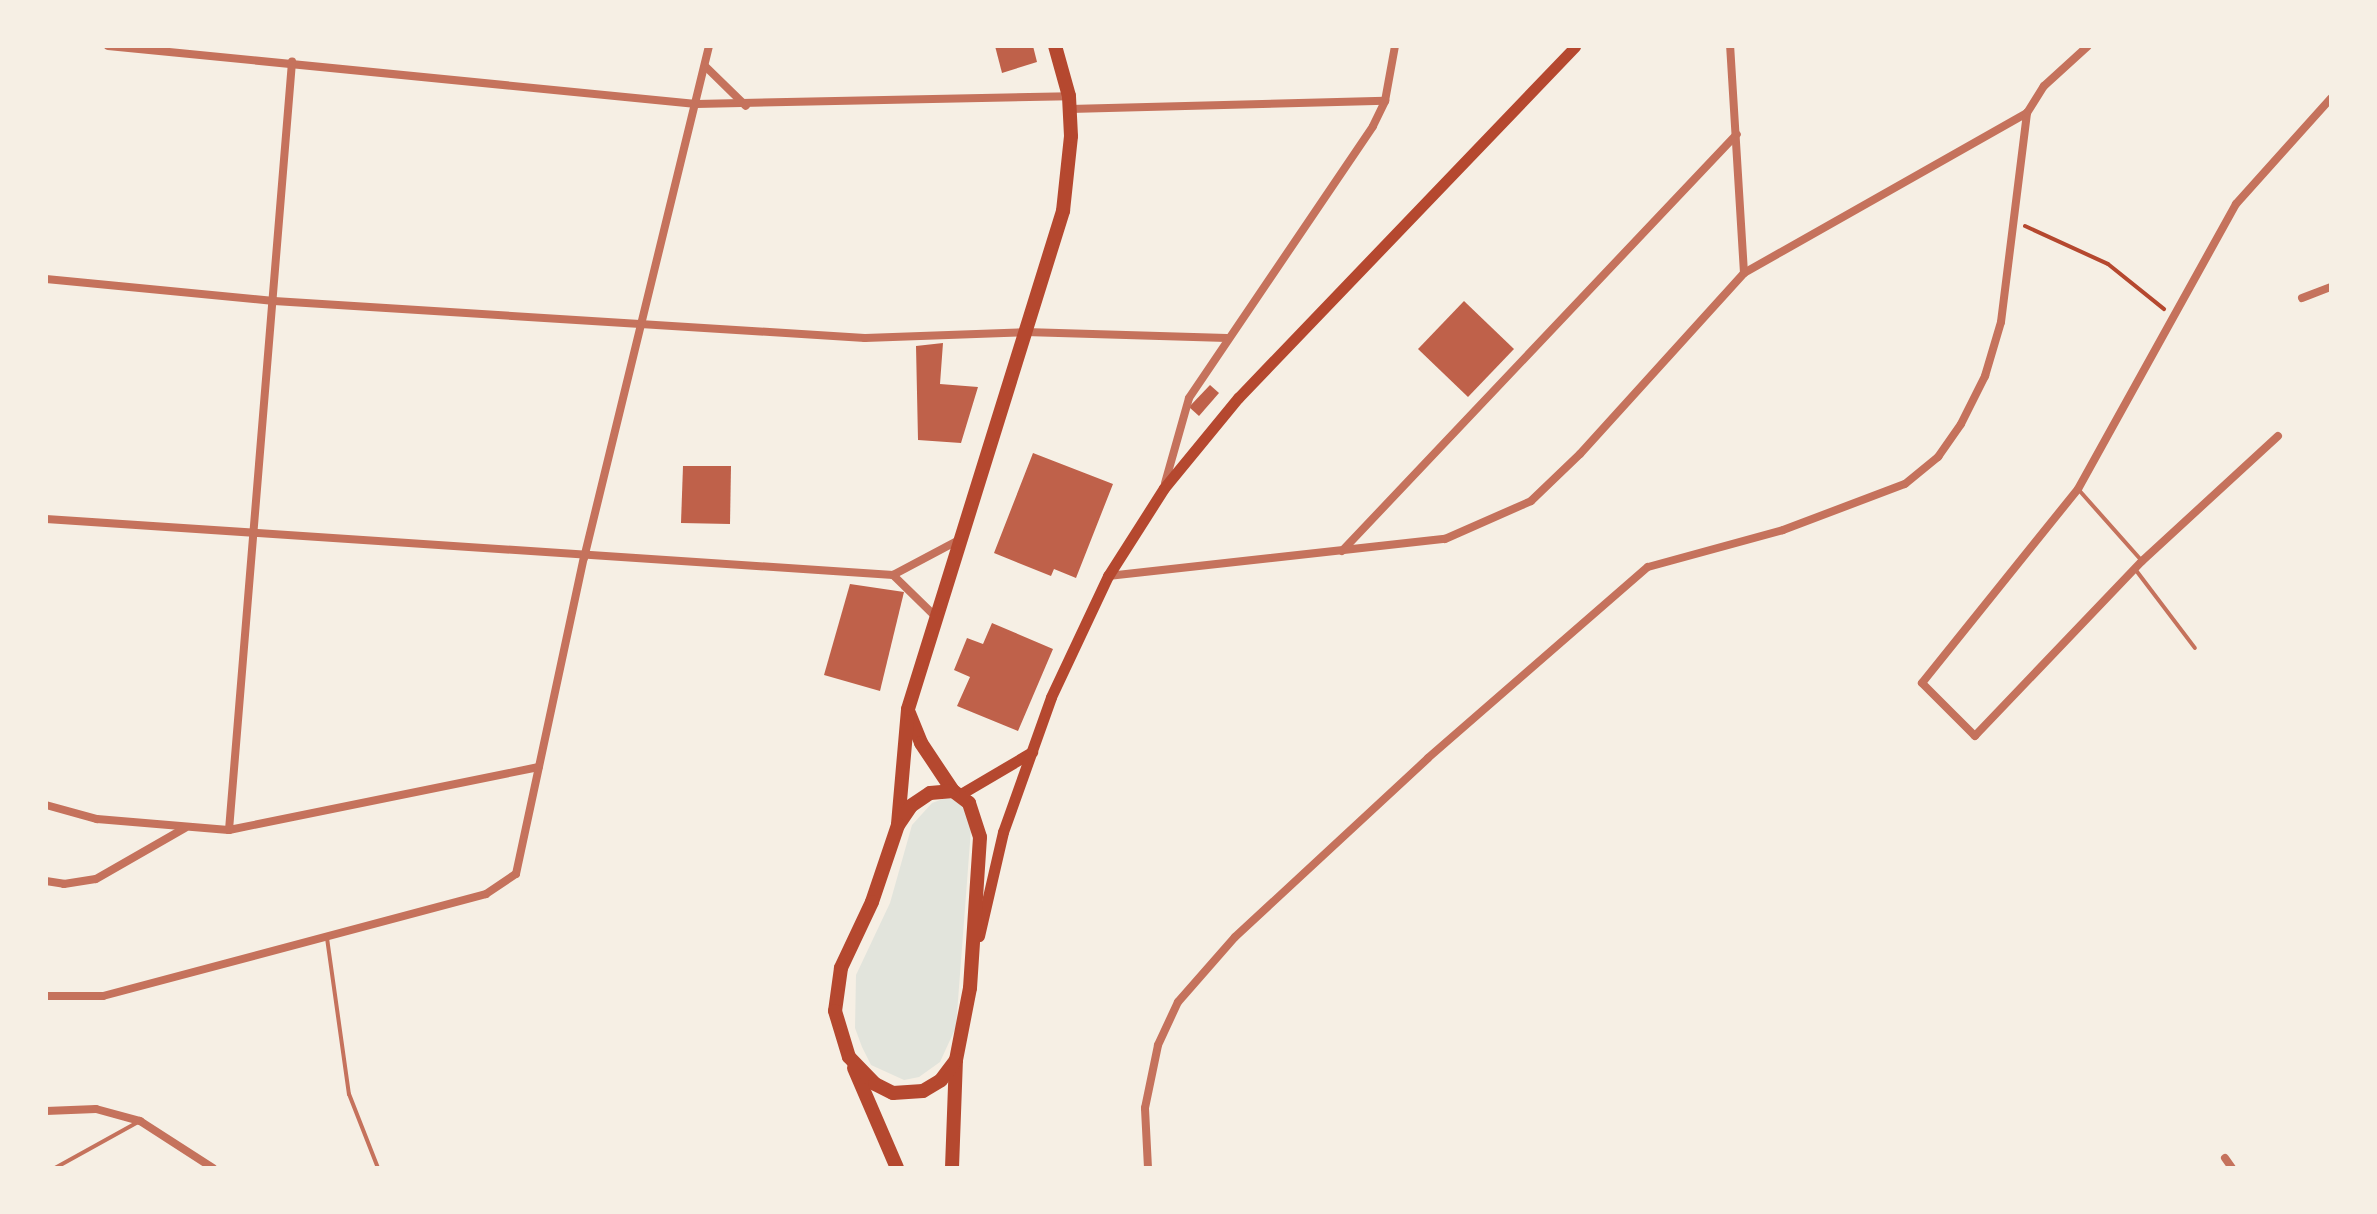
<!DOCTYPE html>
<style>
body{margin:0}
#map{position:relative;width:2377px;height:1214px;overflow:hidden;background:#f6efe4;font-family:Lato,sans-serif}
div>[style]{position:absolute}
[style*='--x']{left:calc(var(--x)*1px);top:calc(var(--y)*1px);width:calc(var(--w)*1px);rotate:calc(var(--a)*1deg)}
.green>*{inset:0;background:#e2e4dc}
.building>*{inset:0;background:#bf614a}
.path>*{height:4px;margin:-2px;padding:0 2px;transform-origin:2px;border-radius:2px;background:#b5482f}
.service>*{height:4px;margin:-2px;padding:0 2px;transform-origin:2px;border-radius:2px;background:#c5725c}
.minor>*{height:8px;margin:-4px;padding:0 4px;transform-origin:4px;border-radius:4px;background:#c5725c}
.secondary>*{height:11px;margin:-5.5px;padding:0 5.5px;transform-origin:5.5px;border-radius:5.5px;background:#b5482f}
.trunk>*{height:14px;margin:-7px;padding:0 7px;transform-origin:7px;border-radius:7px;background:#b5482f}
span{translate:-50% -50%;white-space:nowrap;text-align:center;line-height:1.15;-webkit-text-stroke:8px #f6efe4;paint-order:stroke}
.frame{position:absolute;inset:0;border:48px solid #f6efe4;pointer-events:none}
</style>
<div id="map">
<div class="green">
<div style="clip-path:polygon(948px 797px,964px 806px,971px 829px,956px 1027px,940px 1062px,919px 1077px,904px 1080px,871px 1065px,862px 1047px,855px 1028px,856px 975px,890px 903px,912px 825px,932px 803px)"></div>
</div>
<div class="building">
<div style="clip-path:polygon(995px 46px,1033px 46px,1037px 62px,1002px 73px)"></div>
<div style="clip-path:polygon(1464px 301px,1514px 349px,1468px 397px,1418px 349px)"></div>
<div style="clip-path:polygon(943px 343px,940px 384px,978px 387px,961px 443px,918px 440px,916px 346px)"></div>
<div style="clip-path:polygon(1210px 385px,1219px 393px,1199px 416px,1189px 407px)"></div>
<div style="clip-path:polygon(1033px 453px,1113px 484px,1076px 578px,1054px 569px,1051px 576px,994px 553px)"></div>
<div style="clip-path:polygon(683px 466px,731px 466px,730px 524px,681px 523px)"></div>
<div style="clip-path:polygon(850px 584px,904px 592px,880px 691px,824px 675px)"></div>
<div style="clip-path:polygon(992px 623px,1053px 649px,1018px 731px,957px 706px,970px 677px,954px 670px,967px 638px,983px 644px)"></div>
</div>
<div class="path">
<div style="--x:2025;--y:226;--w:91;--a:24.6"></div>
<div style="--x:2108;--y:264;--w:72;--a:38.8"></div>
</div>
<div class="service">
<div style="--x:2078;--y:489;--w:96;--a:48.4"></div>
<div style="--x:2135;--y:569;--w:99;--a:52.8"></div>
<div style="--x:327;--y:938;--w:158;--a:82"></div>
<div style="--x:349;--y:1094;--w:79;--a:68.6"></div>
<div style="--x:55;--y:1168;--w:95;--a:-29"></div>
</div>
<div class="minor">
<div style="--x:108;--y:46;--w:591;--a:5.63"></div>
<div style="--x:696;--y:104;--w:373;--a:-1.2"></div>
<div style="--x:705;--y:66;--w:57;--a:44.3"></div>
<div style="--x:1070;--y:109;--w:315;--a:-1.5"></div>
<div style="--x:1744;--y:273;--w:325;--a:-29.5"></div>
<div style="--x:46;--y:279;--w:229;--a:5.5"></div>
<div style="--x:274;--y:301;--w:592;--a:3.58"></div>
<div style="--x:865;--y:338;--w:160;--a:-2.1"></div>
<div style="--x:1025;--y:332;--w:202;--a:1.7"></div>
<div style="--x:2302;--y:298;--w:31;--a:-21"></div>
<div style="--x:2278;--y:436;--w:185;--a:137.4"></div>
<div style="--x:2142;--y:561;--w:242;--a:133.7"></div>
<div style="--x:1975;--y:736;--w:75;--a:-135"></div>
<div style="--x:1922;--y:683;--w:249;--a:-51.2"></div>
<div style="--x:2078;--y:489;--w:326;--a:-61"></div>
<div style="--x:2236;--y:204;--w:142;--a:-48.1"></div>
<div style="--x:1165;--y:483;--w:88;--a:-74.2"></div>
<div style="--x:1189;--y:398;--w:328;--a:-55.9"></div>
<div style="--x:1373;--y:126;--w:28;--a:-64"></div>
<div style="--x:1385;--y:101;--w:56;--a:-79.7"></div>
<div style="--x:46;--y:519;--w:849;--a:3.78"></div>
<div style="--x:893;--y:575;--w:72;--a:-28"></div>
<div style="--x:1342;--y:551;--w:574;--a:-46.55"></div>
<div style="--x:893;--y:575;--w:57;--a:44.3"></div>
<div style="--x:1108;--y:576;--w:339;--a:-6.3"></div>
<div style="--x:1445;--y:539;--w:94;--a:-23.8"></div>
<div style="--x:1531;--y:501;--w:68;--a:-43.8"></div>
<div style="--x:1580;--y:454;--w:244;--a:-47.8"></div>
<div style="--x:1744;--y:273;--w:227;--a:-93.5"></div>
<div style="--x:46;--y:805;--w:53;--a:15.4"></div>
<div style="--x:97;--y:819;--w:132;--a:4.8"></div>
<div style="--x:229;--y:830;--w:316;--a:-11.5"></div>
<div style="--x:229;--y:830;--w:771;--a:-85.31"></div>
<div style="--x:46;--y:881;--w:18;--a:9"></div>
<div style="--x:64;--y:884;--w:32;--a:-9"></div>
<div style="--x:96;--y:879;--w:103;--a:-29.8"></div>
<div style="--x:46;--y:996;--w:57;--a:0"></div>
<div style="--x:103;--y:996;--w:396;--a:-14.9"></div>
<div style="--x:486;--y:894;--w:36;--a:-34"></div>
<div style="--x:516;--y:874;--w:323;--a:-77.9"></div>
<div style="--x:584;--y:558;--w:527;--a:-76.28"></div>
<div style="--x:46;--y:1111;--w:50;--a:-2.3"></div>
<div style="--x:96;--y:1109;--w:46;--a:15.3"></div>
<div style="--x:140;--y:1121;--w:87;--a:32.8"></div>
<div style="--x:2225;--y:1158;--w:12;--a:55"></div>
<div style="--x:1148;--y:1168;--w:60;--a:-92.9"></div>
<div style="--x:1145;--y:1108;--w:64;--a:-78.3"></div>
<div style="--x:1158;--y:1045;--w:47;--a:-65.1"></div>
<div style="--x:1178;--y:1002;--w:86;--a:-48.8"></div>
<div style="--x:1235;--y:937;--w:263;--a:-42.8"></div>
<div style="--x:1428;--y:758;--w:291;--a:-41"></div>
<div style="--x:1648;--y:567;--w:140;--a:-15.3"></div>
<div style="--x:1783;--y:530;--w:130;--a:-20.7"></div>
<div style="--x:1905;--y:484;--w:43;--a:-39.3"></div>
<div style="--x:1938;--y:457;--w:40;--a:-55.1"></div>
<div style="--x:1961;--y:424;--w:54;--a:-63.4"></div>
<div style="--x:1985;--y:376;--w:56;--a:-73.5"></div>
<div style="--x:2001;--y:322;--w:211;--a:-82.9"></div>
<div style="--x:2027;--y:113;--w:32;--a:-58"></div>
<div style="--x:2044;--y:86;--w:59;--a:-42.3"></div>
</div>
<div class="secondary">
<div style="--x:959;--y:795;--w:85;--a:-30.5"></div>
<div style="--x:979;--y:936;--w:107;--a:-77"></div>
<div style="--x:1003;--y:832;--w:143;--a:-70.4"></div>
<div style="--x:1051;--y:697;--w:134;--a:-64.8"></div>
<div style="--x:1108;--y:576;--w:104;--a:-57.5"></div>
<div style="--x:1164;--y:488;--w:117;--a:-50.6"></div>
<div style="--x:1238;--y:398;--w:487;--a:-46.2"></div>
</div>
<div class="trunk">
<div style="--x:909;--y:713;--w:32;--a:68"></div>
<div style="--x:921;--y:743;--w:58;--a:56.3"></div>
<div style="--x:898;--y:824;--w:115;--a:-85"></div>
<div style="--x:908;--y:709;--w:522;--a:-72.71"></div>
<div style="--x:1063;--y:211;--w:75;--a:-83.9"></div>
<div style="--x:1071;--y:136;--w:40;--a:-92.9"></div>
<div style="--x:1069;--y:96;--w:52;--a:-105.6"></div>
<div style="--x:854;--y:1068;--w:109;--a:66.7"></div>
<div style="--x:952;--y:1168;--w:108;--a:-87.9"></div>
<div style="--x:956;--y:1060;--w:73;--a:-79"></div>
<div style="--x:970;--y:988;--w:151;--a:-86.2"></div>
<div style="--x:980;--y:837;--w:36;--a:-108"></div>
<div style="--x:969;--y:803;--w:20;--a:-143"></div>
<div style="--x:953;--y:791;--w:23;--a:175"></div>
<div style="--x:930;--y:793;--w:23;--a:146"></div>
<div style="--x:911;--y:806;--w:23;--a:124"></div>
<div style="--x:898;--y:825;--w:81;--a:108.7"></div>
<div style="--x:872;--y:902;--w:73;--a:115.2"></div>
<div style="--x:841;--y:968;--w:43;--a:97.9"></div>
<div style="--x:835;--y:1011;--w:48;--a:73.1"></div>
<div style="--x:849;--y:1057;--w:37;--a:46"></div>
<div style="--x:875;--y:1084;--w:20;--a:27"></div>
<div style="--x:893;--y:1093;--w:30;--a:-4"></div>
<div style="--x:923;--y:1091;--w:21;--a:-31"></div>
<div style="--x:941;--y:1080;--w:25;--a:-53"></div>
</div>
<div class="frame"></div>
</div>
